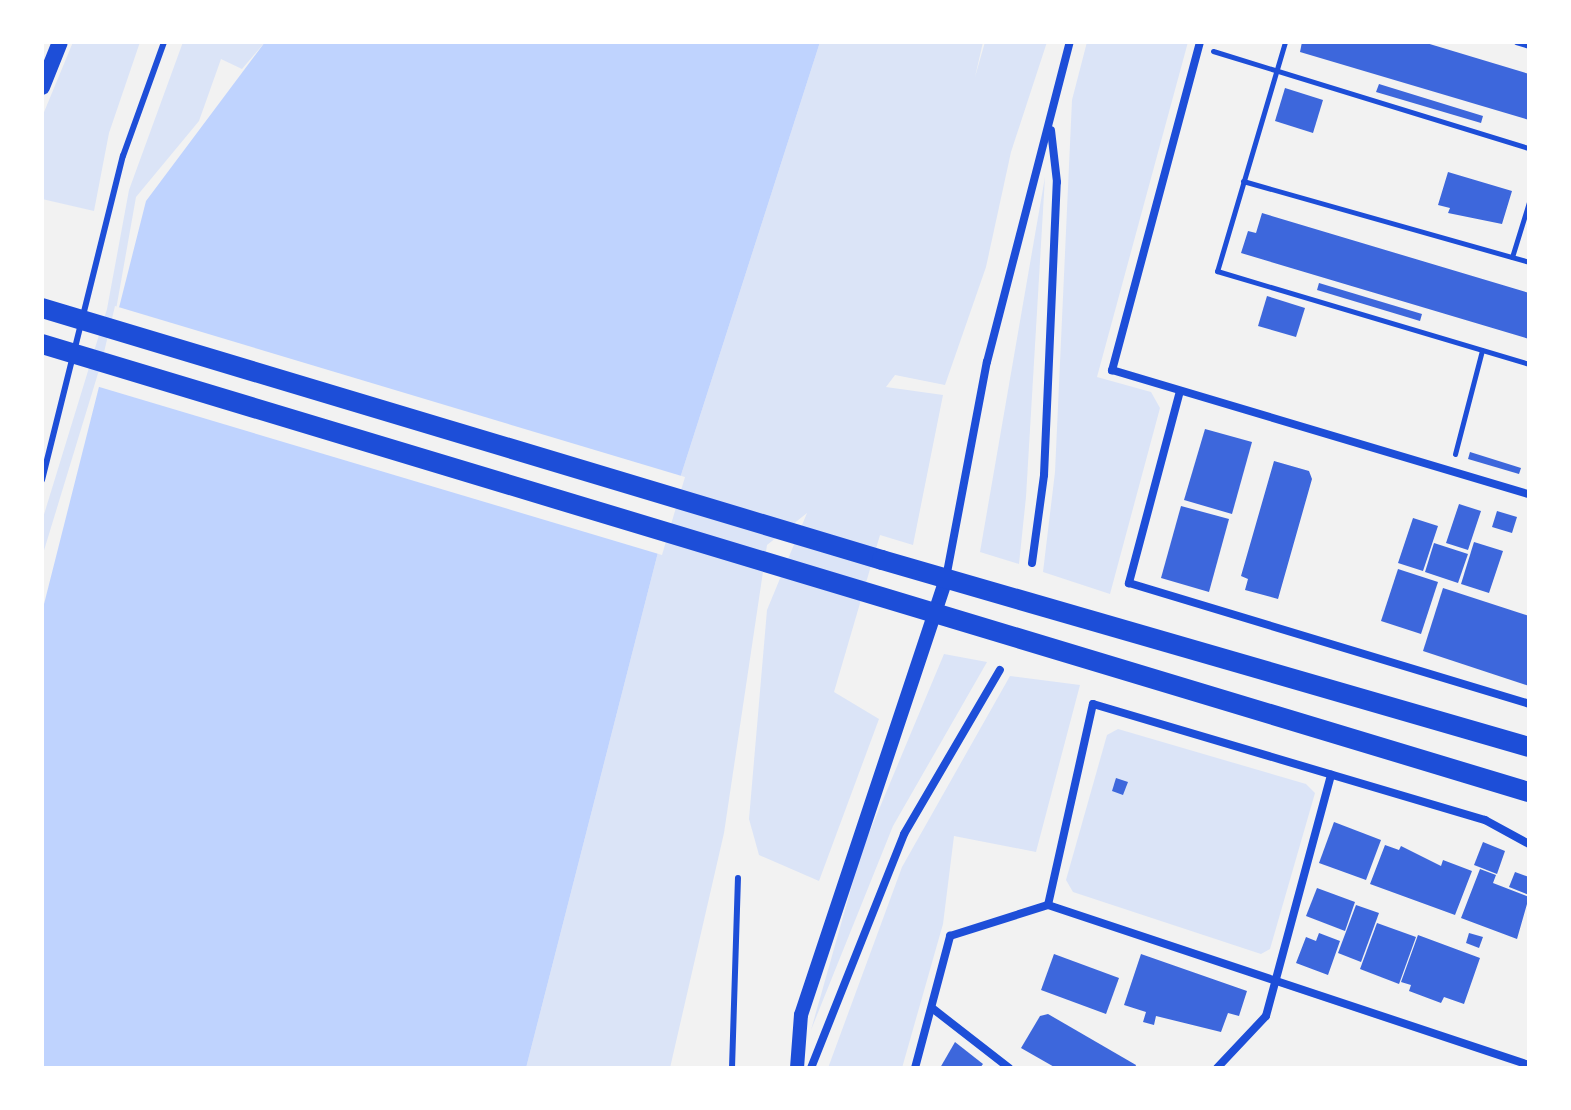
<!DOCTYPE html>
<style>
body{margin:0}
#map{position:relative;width:1571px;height:1110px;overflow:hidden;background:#f2f2f2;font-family:Inter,sans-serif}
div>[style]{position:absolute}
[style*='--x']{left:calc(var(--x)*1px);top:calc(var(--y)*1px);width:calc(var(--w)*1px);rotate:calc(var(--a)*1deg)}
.green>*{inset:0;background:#dbe4f7}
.water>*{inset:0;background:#bfd3fe}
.pier>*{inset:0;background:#f2f2f2}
.building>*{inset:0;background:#3d67dc}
.path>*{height:5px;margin:-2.5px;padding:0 2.5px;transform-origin:2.5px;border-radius:2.5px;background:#1d4ed8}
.service>*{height:6px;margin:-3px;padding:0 3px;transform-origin:3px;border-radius:3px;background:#1d4ed8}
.minor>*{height:8px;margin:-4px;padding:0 4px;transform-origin:4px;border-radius:4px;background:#1d4ed8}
.tertiary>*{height:14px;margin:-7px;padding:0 7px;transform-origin:7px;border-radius:7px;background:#1d4ed8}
.secondary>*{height:16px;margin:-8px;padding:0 8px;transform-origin:8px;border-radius:8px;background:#1d4ed8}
.primary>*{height:20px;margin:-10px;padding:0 10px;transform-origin:10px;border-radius:10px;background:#1d4ed8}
span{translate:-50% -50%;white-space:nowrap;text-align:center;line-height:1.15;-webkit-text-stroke:8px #fff;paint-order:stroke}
.frame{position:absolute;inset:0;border:44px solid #fff;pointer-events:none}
</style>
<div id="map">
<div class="green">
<div style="clip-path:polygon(73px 42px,140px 42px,109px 133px,94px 211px,42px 199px,42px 117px)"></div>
<div style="clip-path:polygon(183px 42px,265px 42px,242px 69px,221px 59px,199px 121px,136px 197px,114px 321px,42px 557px,42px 521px,107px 309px,129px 190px)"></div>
<div style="clip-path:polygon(820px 42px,983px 42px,975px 77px,985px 42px,1047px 42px,1011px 152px,986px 267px,945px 385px,895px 375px,886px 387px,943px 395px,913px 545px,880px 535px,834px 692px,879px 719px,819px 881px,759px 855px,749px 819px,767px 610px,807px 513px,767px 545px,724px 833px,670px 1068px,526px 1068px,665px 525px)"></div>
<div style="clip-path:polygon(1087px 42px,1188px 42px,1097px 377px,1151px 392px,1160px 408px,1110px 594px,1043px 572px,1055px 472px,1072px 100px)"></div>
<div style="clip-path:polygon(1045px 177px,1026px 497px,1019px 564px,980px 552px)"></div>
<div style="clip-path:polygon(944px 654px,987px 662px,893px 826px,811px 1030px,862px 850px)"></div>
<div style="clip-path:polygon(1010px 676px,1080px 685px,1036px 852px,954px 836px,943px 924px,902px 1068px,828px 1068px,902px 867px)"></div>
<div style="clip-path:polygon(1118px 729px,1306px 784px,1315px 793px,1270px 949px,1261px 954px,1073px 892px,1066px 880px,1107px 735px)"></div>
</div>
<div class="water">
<div style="clip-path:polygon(265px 42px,820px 42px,665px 525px,526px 1068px,42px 1068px,42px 612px,146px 201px)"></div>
</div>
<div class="pier">
<div style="clip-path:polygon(115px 306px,685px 477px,662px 555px,96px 386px)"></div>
</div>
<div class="building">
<div style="clip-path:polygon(1302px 42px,1423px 42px,1529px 74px,1529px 120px,1300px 52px)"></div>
<div style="clip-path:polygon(1379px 84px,1483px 116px,1481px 123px,1376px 92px)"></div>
<div style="clip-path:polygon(1285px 88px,1323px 100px,1313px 133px,1275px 121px)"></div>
<div style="clip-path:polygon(1448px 172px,1512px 191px,1502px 224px,1448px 213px,1450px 208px,1438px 205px)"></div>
<div style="clip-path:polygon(1262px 213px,1529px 293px,1529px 339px,1241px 253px,1248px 231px,1256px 233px)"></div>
<div style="clip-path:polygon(1319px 283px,1422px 314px,1420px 321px,1317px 290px)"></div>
<div style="clip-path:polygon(1267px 296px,1305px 308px,1296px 337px,1258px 326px)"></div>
<div style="clip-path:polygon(1205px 429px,1252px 442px,1232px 514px,1184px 500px)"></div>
<div style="clip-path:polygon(1470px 452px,1521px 468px,1519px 474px,1468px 459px)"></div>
<div style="clip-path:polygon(1274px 461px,1309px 471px,1312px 479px,1278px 599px,1245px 590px,1248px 579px,1241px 576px)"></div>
<div style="clip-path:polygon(1459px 504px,1481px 511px,1468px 550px,1446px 543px)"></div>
<div style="clip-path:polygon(1181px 506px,1229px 519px,1209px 592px,1161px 578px)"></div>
<div style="clip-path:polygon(1497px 511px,1517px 517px,1512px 533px,1492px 527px)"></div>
<div style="clip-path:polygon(1413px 518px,1438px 526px,1423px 571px,1398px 563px)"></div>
<div style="clip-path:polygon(1474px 542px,1503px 551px,1489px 593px,1461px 584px)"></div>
<div style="clip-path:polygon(1434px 543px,1468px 554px,1458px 583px,1425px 572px)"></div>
<div style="clip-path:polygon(1398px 569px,1438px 582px,1421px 634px,1381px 621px)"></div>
<div style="clip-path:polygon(1443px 588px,1529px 616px,1529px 686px,1423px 651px)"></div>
<div style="clip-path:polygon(1116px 778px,1128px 782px,1123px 795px,1112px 791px)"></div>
<div style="clip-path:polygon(1334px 822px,1381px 840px,1366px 880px,1319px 863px)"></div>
<div style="clip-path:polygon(1483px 842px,1505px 851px,1497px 874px,1474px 865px)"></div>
<div style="clip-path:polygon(1385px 845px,1399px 850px,1401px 846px,1441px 866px,1443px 860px,1472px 871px,1455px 915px,1370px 884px)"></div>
<div style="clip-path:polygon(1480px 869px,1496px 875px,1493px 883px,1529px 897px,1517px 939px,1461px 918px)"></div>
<div style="clip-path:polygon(1515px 872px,1529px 877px,1529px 895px,1509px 887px)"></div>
<div style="clip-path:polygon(1317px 888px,1355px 902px,1345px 931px,1306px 916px)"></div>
<div style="clip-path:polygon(1356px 905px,1379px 913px,1361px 962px,1338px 953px)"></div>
<div style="clip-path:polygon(1377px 923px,1416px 937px,1399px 984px,1360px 969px)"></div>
<div style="clip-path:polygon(1319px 933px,1340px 941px,1328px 975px,1296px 963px,1306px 937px,1316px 941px)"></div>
<div style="clip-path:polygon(1469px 933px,1483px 937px,1479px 948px,1466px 943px)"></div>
<div style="clip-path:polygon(1418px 935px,1480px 958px,1464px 1004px,1444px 997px,1441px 1003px,1409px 991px,1411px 985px,1401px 982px)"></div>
<div style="clip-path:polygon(1054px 954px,1119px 978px,1106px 1014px,1041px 990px)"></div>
<div style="clip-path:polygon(1141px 954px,1247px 991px,1239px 1016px,1228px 1013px,1221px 1032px,1156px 1016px,1154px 1025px,1143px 1022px,1146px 1012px,1124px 1005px)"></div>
<div style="clip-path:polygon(1048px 1014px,1136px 1065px,1135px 1068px,1056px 1068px,1021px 1048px,1040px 1016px)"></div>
<div style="clip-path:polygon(955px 1042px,983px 1064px,980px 1068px,940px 1068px)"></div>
</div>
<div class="path">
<div style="--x:1285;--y:42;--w:239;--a:106.5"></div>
<div style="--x:1217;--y:271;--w:326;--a:16.6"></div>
<div style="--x:1516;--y:42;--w:14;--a:17"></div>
<div style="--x:1213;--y:51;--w:331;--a:17.1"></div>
<div style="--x:1243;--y:181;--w:297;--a:15.8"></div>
<div style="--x:1512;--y:257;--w:58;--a:-72.8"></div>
<div style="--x:1455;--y:454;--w:107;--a:-75.4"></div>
</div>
<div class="service">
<div style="--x:42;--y:480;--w:334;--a:-76"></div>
<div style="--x:123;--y:156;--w:121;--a:-70.2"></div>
<div style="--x:732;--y:1068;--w:190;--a:-88.2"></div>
</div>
<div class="minor">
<div style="--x:1200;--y:42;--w:340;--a:105"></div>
<div style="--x:1112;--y:370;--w:435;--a:16.6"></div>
<div style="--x:1180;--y:391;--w:199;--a:104.9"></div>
<div style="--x:1129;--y:583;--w:418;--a:16.8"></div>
<div style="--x:1032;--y:563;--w:89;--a:-82.2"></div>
<div style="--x:1044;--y:475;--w:293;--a:-87.5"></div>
<div style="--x:1057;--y:182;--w:52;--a:-96.6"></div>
<div style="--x:946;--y:578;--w:220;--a:-79.3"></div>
<div style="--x:987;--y:362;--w:331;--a:-75.5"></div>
<div style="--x:1048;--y:905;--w:206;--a:-77.4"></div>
<div style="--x:1093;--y:704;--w:409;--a:16.5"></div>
<div style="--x:1485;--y:820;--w:50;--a:28.6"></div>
<div style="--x:932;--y:1008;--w:98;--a:37.9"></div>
<div style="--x:811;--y:1068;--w:252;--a:-68.3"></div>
<div style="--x:904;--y:834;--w:190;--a:-59.7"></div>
<div style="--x:915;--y:1068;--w:137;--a:-75.1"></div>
<div style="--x:950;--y:936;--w:103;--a:-17.6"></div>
<div style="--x:1048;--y:905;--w:507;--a:18.4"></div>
<div style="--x:1217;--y:1068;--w:71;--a:-46.7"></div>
<div style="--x:1266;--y:1016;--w:250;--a:-74.9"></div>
</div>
<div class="tertiary">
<div style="--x:797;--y:1068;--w:53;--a:-85.7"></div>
<div style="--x:801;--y:1015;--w:459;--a:-71.6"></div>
</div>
<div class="secondary">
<div style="--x:42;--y:87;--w:48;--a:-68.2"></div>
</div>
<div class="primary">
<div style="--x:42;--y:308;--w:877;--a:16.7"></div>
<div style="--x:882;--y:560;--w:673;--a:16.12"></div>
<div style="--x:42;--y:344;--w:1553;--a:16.77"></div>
</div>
<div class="frame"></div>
</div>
